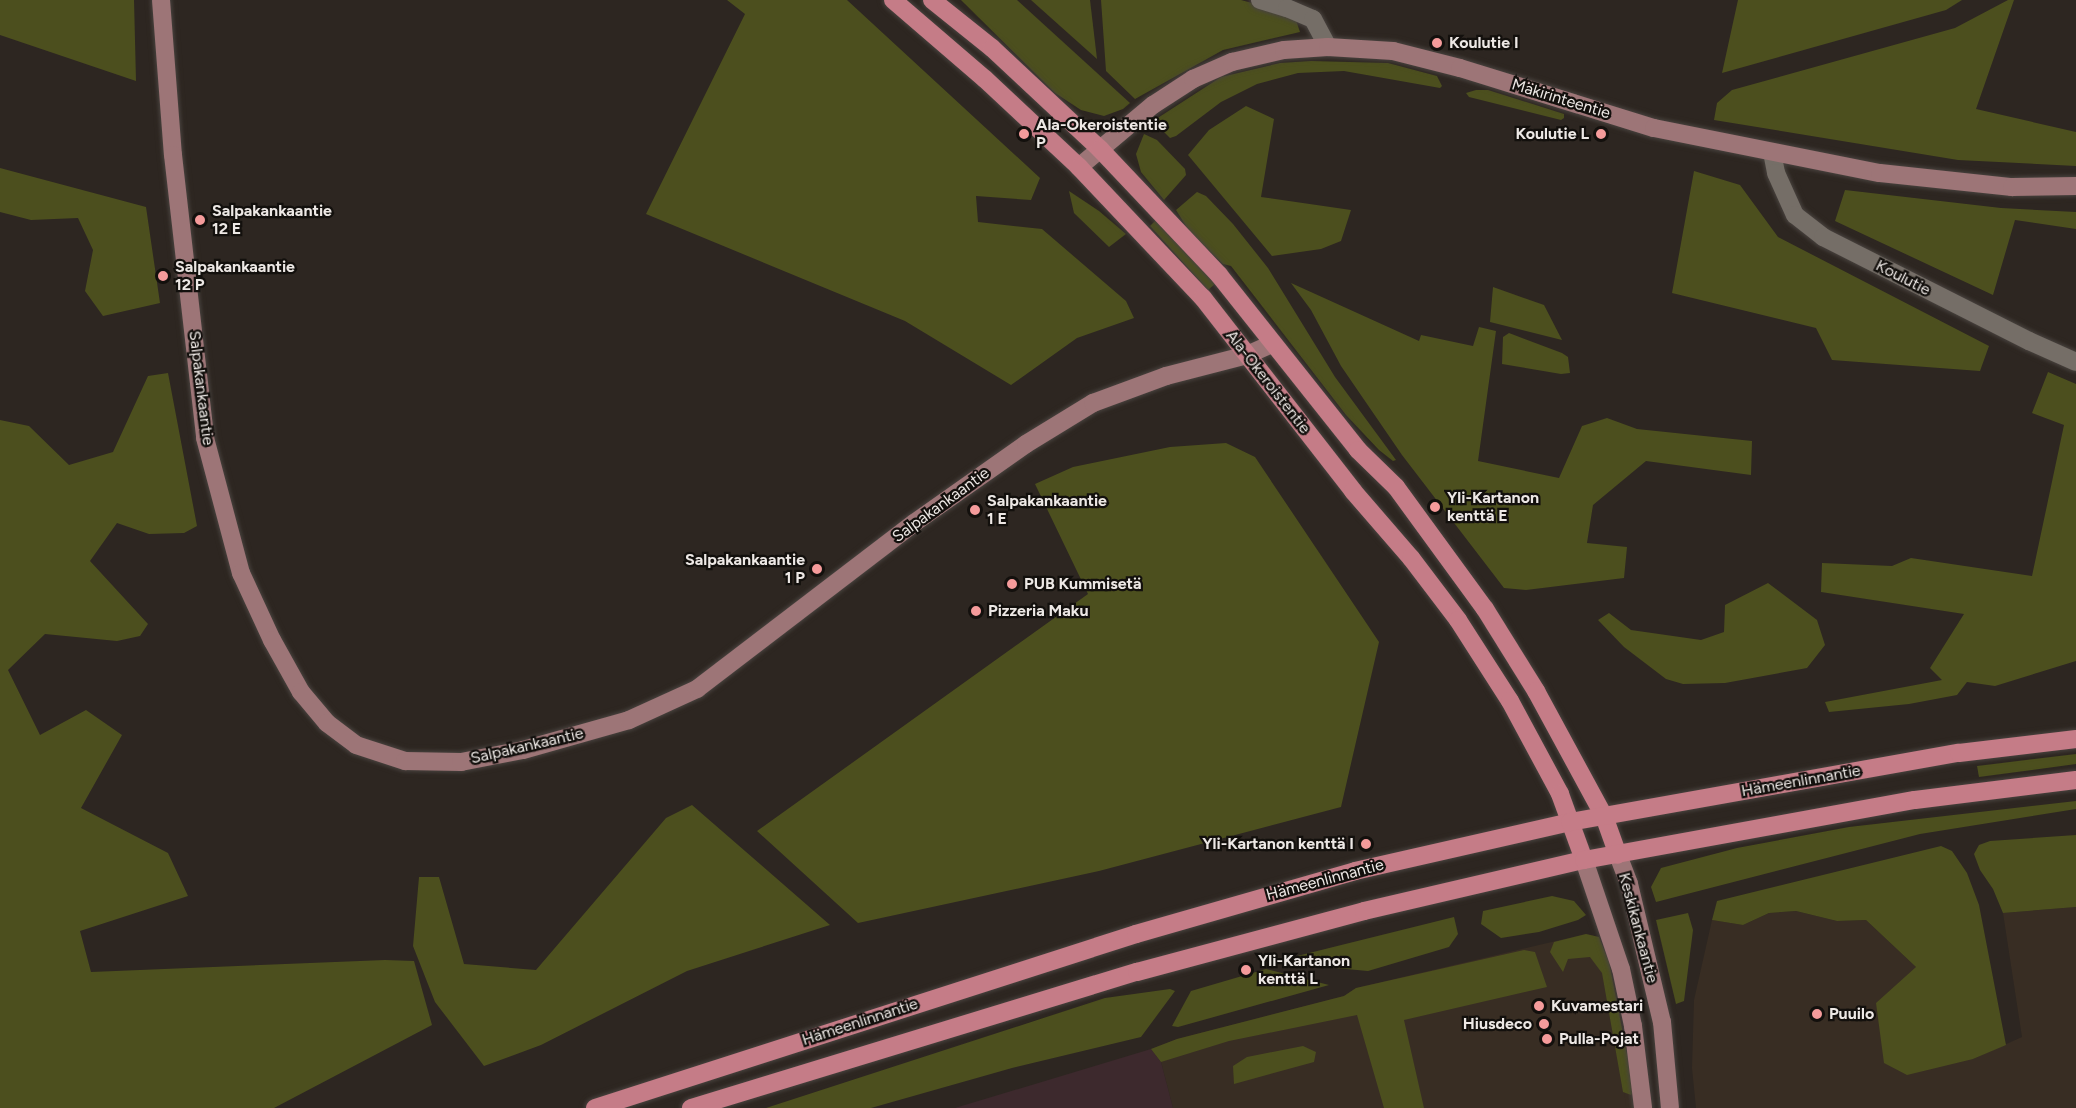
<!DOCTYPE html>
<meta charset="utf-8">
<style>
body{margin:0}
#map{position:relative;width:2076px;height:1108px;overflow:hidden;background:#2d2621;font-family:Figtree,sans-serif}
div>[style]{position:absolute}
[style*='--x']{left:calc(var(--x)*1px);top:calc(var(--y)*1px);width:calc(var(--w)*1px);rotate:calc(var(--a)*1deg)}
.built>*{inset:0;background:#382d23}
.industrial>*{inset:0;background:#3d292d}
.green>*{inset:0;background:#4c4f1e}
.roads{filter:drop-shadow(0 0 2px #49433f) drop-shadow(0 0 2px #49433f)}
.street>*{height:18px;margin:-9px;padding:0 9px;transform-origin:9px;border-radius:9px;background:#756e67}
.secondary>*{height:18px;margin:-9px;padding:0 9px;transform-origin:9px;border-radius:9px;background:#9d7577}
.primary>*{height:18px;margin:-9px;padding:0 9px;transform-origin:9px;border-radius:9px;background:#c57c87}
.dots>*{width:16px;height:16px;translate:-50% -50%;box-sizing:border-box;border:3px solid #13100d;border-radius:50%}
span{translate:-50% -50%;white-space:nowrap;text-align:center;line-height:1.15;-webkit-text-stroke:4.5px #13100d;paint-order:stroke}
.poi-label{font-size:16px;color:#ede8e5;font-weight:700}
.left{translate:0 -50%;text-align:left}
.right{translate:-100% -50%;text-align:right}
.street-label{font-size:16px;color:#ede8e5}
</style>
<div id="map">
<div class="built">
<div style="clip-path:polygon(2076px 907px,2076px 1108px,1696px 1108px,1692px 1068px,1694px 1000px,1712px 920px,1743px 925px,1769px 913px,1796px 911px,1837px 921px,1866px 920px,1916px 967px,1973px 1059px,2022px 1037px,2003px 913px)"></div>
<div style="clip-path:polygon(1586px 934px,1599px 937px,1609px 962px,1619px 1006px,1635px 1108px,1173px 1108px,1161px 1062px,1151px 1049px,1177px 1039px,1344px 996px,1356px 988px)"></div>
</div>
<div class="industrial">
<div style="clip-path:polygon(1151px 1049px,1161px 1062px,1173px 1108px,955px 1108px)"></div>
</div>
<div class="green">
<div style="clip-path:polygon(0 0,134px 0,136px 81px,0 35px)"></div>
<div style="clip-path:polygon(727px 0,847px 0,1040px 178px,1031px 200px,976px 196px,978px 222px,1042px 229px,1126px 301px,1134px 318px,1077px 338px,1011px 385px,905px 321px,646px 214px,745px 14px)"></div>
<div style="clip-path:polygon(961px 0,1017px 0,1130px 103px,1123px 109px,1104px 116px,1081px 110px,1055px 93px)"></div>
<div style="clip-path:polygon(1031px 0,1090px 0,1097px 59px)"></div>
<div style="clip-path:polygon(1101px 0,1241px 0,1285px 12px,1296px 20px,1300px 32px,1223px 50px,1135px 99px,1106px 71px)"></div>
<div style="clip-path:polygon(1738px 0,1962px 0,1946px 10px,1722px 73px)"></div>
<div style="clip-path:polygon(2008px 0,2014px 0,1976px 109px,2076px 132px,2076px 166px,1958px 160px,1714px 120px,1717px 103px,1732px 90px,1955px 28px)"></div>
<div style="clip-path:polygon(1311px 61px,1388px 63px,1437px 76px,1442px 86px,1440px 88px,1344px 71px,1298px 73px,1257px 84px,1221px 102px,1176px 136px,1170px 138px,1153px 121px,1221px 77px,1280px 63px)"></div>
<div style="clip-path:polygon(1476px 90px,1488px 90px,1564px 114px,1564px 118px,1561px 120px,1469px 97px,1466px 93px)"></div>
<div style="clip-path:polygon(1246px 106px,1274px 119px,1261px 197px,1351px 210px,1341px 241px,1321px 249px,1272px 256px,1188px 155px,1209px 130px)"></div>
<div style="clip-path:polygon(1144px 134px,1157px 140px,1185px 169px,1186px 175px,1164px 200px,1141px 172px,1136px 154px)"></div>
<div style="clip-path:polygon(0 168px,146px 207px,160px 303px,103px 316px,85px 291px,93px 250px,78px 218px,31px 220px,0 212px)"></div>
<div style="clip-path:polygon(1694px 171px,1740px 185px,1778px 237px,1989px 346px,1980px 371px,1832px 360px,1816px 328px,1672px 293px)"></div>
<div style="clip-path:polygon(1845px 190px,2001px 208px,2076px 212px,2076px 229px,2015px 220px,1993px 295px,1835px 221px)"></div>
<div style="clip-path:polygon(1069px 191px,1099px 211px,1126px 234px,1109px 247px,1074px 213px)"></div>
<div style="clip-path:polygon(1197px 192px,1206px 196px,1233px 224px,1268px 268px,1335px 377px,1396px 460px,1393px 461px,1379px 450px,1346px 415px,1231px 266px,1223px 264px,1189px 231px,1176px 210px)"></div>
<div style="clip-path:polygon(1156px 220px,1215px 284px,1208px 290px,1150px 226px)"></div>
<div style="clip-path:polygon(1291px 283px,1419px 341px,1421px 335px,1473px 346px,1479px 327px,1496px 331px,1478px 461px,1559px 478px,1582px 426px,1607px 418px,1637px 429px,1752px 441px,1751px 475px,1646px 461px,1593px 505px,1587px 543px,1627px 547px,1624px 578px,1526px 590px,1504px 588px,1402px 455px,1341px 366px,1311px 310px)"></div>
<div style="clip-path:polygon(1493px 287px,1544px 305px,1562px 340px,1490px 322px)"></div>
<div style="clip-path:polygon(1509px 333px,1562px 353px,1568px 357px,1570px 373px,1561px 374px,1502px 364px,1503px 337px)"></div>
<div style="clip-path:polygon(2048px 372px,2076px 384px,2076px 661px,1995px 686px,1967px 682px,1957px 695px,1909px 704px,1829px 712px,1825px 702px,1942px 680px,1930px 668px,1964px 614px,1821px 592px,1822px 563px,1892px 566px,1911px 558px,2032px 576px,2064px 425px,2032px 413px)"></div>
<div style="clip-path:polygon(168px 373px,197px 526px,184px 533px,149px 534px,117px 523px,90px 561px,148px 624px,140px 636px,117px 641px,45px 634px,8px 670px,40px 735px,86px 710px,122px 735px,81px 808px,168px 853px,188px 896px,80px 931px,91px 972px,385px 960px,414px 961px,432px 1025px,274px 1108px,0 1108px,0 420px,29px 426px,69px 465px,113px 452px,148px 376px)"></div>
<div style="clip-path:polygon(1226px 443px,1255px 457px,1379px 642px,1341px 807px,1099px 871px,858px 923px,757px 831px,1088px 594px,1035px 484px,1073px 467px,1170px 447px)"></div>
<div style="clip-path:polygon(1768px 583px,1817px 620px,1825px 645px,1807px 668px,1725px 683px,1683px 684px,1666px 679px,1624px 647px,1598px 620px,1609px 613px,1631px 630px,1701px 640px,1724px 632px,1725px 605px)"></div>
<div style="clip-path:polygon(2076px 754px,2076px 764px,1979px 777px,1977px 766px)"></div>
<div style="clip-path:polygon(2076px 801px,2076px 809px,1920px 834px,1656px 902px,1651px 887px,1661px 868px,1737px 848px,1849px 827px)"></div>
<div style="clip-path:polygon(692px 805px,830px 925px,687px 971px,541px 1045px,484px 1066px,435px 1002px,413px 946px,419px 877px,439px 877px,464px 964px,536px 970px,666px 818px)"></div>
<div style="clip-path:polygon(2076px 835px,2076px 907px,2003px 913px,1993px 889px,1980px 870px,1974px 854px,1979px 845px,1990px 841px)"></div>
<div style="clip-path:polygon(1941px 846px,1952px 851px,1967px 873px,1979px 905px,2006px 1045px,1973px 1059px,1907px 1075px,1884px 1063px,1876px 1003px,1916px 967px,1866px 920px,1837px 921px,1796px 911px,1769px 913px,1743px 925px,1712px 920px,1717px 901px)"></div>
<div style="clip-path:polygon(1552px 896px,1574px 901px,1586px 915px,1578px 920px,1539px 932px,1501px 938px,1481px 924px,1483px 911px)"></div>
<div style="clip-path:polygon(1688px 913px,1693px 930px,1684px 1001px,1676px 1004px,1656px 920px)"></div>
<div style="clip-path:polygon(1454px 917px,1458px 934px,1449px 947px,1368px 971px,1335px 968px,1289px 958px)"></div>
<div style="clip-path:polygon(1586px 934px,1599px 937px,1609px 962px,1634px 1090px,1631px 1095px,1623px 1092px,1602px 973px,1590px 957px,1568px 959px,1563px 972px,1550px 952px,1554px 942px)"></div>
<div style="clip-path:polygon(1524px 950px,1535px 952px,1547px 987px,1404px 1020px,1424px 1108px,1384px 1108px,1357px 1015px,1229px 1041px,1161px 1062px,1151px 1049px,1177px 1039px,1344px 996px,1356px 988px)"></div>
<div style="clip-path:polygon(1266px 969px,1329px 985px,1178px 1027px,1172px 1026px,1191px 991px)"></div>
<div style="clip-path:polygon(1170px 989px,1175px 991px,1141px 1037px,1012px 1068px,871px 1108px,766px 1108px,1105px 998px)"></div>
<div style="clip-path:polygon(1303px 1046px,1316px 1052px,1314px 1062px,1234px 1084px,1233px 1066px,1247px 1057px)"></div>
</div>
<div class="roads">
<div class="street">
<div style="--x:1260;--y:0;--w:28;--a:17"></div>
<div style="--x:1287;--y:8;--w:28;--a:23"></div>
<div style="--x:1313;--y:19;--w:32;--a:62"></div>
<div style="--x:1772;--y:152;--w:21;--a:79"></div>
<div style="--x:1776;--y:173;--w:46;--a:65.7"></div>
<div style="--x:1795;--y:215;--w:36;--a:38"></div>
<div style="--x:1823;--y:237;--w:231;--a:26.8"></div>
<div style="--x:2029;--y:341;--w:51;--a:24.1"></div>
</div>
<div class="secondary">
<div style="--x:161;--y:0;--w:155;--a:85.6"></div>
<div style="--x:173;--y:155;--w:285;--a:83.5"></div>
<div style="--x:205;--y:438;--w:140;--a:75.1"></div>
<div style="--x:241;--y:573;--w:74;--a:65.2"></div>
<div style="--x:272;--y:640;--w:60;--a:60.9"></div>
<div style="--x:301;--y:692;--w:40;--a:50"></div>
<div style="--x:327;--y:723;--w:36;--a:37"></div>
<div style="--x:356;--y:745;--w:52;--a:18.1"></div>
<div style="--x:405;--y:761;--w:56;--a:1"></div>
<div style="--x:461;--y:762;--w:63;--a:-11"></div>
<div style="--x:523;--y:750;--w:110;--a:-15.8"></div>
<div style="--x:629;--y:720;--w:75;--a:-24.5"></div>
<div style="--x:697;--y:689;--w:273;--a:-37.4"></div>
<div style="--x:914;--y:523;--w:137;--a:-35.2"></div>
<div style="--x:1026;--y:444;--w:79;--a:-31.5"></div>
<div style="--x:1093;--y:403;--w:78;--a:-20.3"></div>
<div style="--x:1166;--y:376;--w:84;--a:-14.5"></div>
<div style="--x:1247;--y:355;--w:27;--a:-24"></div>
<div style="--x:1079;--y:167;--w:97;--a:-40"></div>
<div style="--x:1153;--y:105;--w:48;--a:-33"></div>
<div style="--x:1193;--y:79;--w:43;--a:-23.6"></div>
<div style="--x:1232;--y:62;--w:53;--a:-13"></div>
<div style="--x:1284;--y:50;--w:44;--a:-3.9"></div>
<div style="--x:1328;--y:47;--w:65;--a:3.5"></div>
<div style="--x:1393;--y:51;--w:69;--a:14.2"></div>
<div style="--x:1460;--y:68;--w:203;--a:17.2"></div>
<div style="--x:1654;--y:128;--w:230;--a:11.3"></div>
<div style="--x:1880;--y:173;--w:133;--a:6.1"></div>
<div style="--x:2012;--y:187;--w:64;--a:-0.9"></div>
<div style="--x:1618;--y:855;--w:31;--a:69"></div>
<div style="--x:1629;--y:884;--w:142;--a:76.6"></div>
<div style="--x:1662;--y:1022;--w:86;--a:84.7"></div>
<div style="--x:1584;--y:860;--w:115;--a:71.3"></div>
<div style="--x:1621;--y:969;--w:58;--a:78.1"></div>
<div style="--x:1633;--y:1026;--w:83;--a:83"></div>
</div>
<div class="primary">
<div style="--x:893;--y:0;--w:121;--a:40.7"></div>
<div style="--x:985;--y:79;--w:129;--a:43.1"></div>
<div style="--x:1079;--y:167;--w:180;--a:46.6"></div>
<div style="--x:1203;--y:298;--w:244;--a:52.1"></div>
<div style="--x:1353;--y:491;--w:89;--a:49.1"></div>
<div style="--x:1411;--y:558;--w:78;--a:52.8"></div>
<div style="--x:1458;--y:620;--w:96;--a:57.3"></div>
<div style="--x:1510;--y:701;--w:106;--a:61.7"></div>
<div style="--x:1560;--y:794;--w:70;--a:70"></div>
<div style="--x:932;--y:0;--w:77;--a:38.7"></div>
<div style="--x:992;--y:48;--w:148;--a:43.1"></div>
<div style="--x:1100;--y:149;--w:173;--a:46.6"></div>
<div style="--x:1219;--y:275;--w:223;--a:51.5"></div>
<div style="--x:1358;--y:450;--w:53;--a:44.2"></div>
<div style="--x:1396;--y:487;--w:151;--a:53.9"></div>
<div style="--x:1485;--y:609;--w:97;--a:58.1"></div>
<div style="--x:1536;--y:691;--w:142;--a:61.5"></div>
<div style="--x:1604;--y:816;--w:41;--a:70.3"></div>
<div style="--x:595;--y:1108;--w:568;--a:-17.83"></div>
<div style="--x:1136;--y:934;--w:228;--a:-16"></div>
<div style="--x:1355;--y:871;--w:221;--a:-12.8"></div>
<div style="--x:1570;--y:822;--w:395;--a:-10.1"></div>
<div style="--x:1959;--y:753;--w:118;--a:-6.8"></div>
<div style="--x:691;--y:1108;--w:466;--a:-17"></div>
<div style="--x:1137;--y:972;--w:235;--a:-15"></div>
<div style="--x:1364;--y:911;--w:226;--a:-13.1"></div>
<div style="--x:1584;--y:860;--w:336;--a:-10.3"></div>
<div style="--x:1915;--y:800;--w:162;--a:-7.1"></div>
</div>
</div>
<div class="dots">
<div style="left:1437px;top:43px;background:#f59b9b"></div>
<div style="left:1024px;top:134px;background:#f59b9b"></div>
<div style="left:1601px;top:134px;background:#f59b9b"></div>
<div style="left:200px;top:220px;background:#f59b9b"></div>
<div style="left:163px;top:276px;background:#f59b9b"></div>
<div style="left:1435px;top:507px;background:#f59b9b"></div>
<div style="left:975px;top:510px;background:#f59b9b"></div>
<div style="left:817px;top:569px;background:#f59b9b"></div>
<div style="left:1012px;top:584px;background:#f59b9b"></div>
<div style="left:976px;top:611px;background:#f59b9b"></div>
<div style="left:1366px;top:844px;background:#f59b9b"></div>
<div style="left:1246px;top:970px;background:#f59b9b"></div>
<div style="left:1539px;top:1006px;background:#f59b9b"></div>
<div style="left:1817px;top:1014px;background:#f59b9b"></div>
<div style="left:1544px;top:1024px;background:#f59b9b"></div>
<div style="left:1547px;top:1039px;background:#f59b9b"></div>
</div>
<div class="poi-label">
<span class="left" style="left:1449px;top:43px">Koulutie I</span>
<span class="left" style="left:1036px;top:134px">Ala-Okeroistentie<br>P</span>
<span class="right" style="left:1589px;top:134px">Koulutie L</span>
<span class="left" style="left:212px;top:220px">Salpakankaantie<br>12 E</span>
<span class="left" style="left:175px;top:276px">Salpakankaantie<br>12 P</span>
<span class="left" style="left:1447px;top:507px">Yli-Kartanon<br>kenttä E</span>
<span class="left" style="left:987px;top:510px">Salpakankaantie<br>1 E</span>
<span class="right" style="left:805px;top:569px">Salpakankaantie<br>1 P</span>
<span class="left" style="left:1024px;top:584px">PUB Kummisetä</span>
<span class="left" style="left:988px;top:611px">Pizzeria Maku</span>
<span class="right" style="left:1354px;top:844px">Yli-Kartanon kenttä I</span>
<span class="left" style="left:1258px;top:970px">Yli-Kartanon<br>kenttä L</span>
<span class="left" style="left:1551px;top:1006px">Kuvamestari</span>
<span class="left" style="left:1829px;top:1014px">Puuilo</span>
<span class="right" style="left:1532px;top:1024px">Hiusdeco</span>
<span class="left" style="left:1559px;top:1039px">Pulla-Pojat</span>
</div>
<div class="street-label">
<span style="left:1561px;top:99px;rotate:17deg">Mäkirinteentie</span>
<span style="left:1903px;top:278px;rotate:27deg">Koulutie</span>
<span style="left:1268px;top:382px;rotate:52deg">Ala-Okeroistentie</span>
<span style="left:201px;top:388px;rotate:83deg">Salpakankaantie</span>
<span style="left:941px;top:505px;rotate:-36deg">Salpakankaantie</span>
<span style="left:527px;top:746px;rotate:-13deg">Salpakankaantie</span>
<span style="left:1801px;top:781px;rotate:-10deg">Hämeenlinnantie</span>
<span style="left:1325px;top:880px;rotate:-15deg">Hämeenlinnantie</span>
<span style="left:1638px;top:928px;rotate:75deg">Keskikankaantie</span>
<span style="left:860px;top:1022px;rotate:-18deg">Hämeenlinnantie</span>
</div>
</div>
